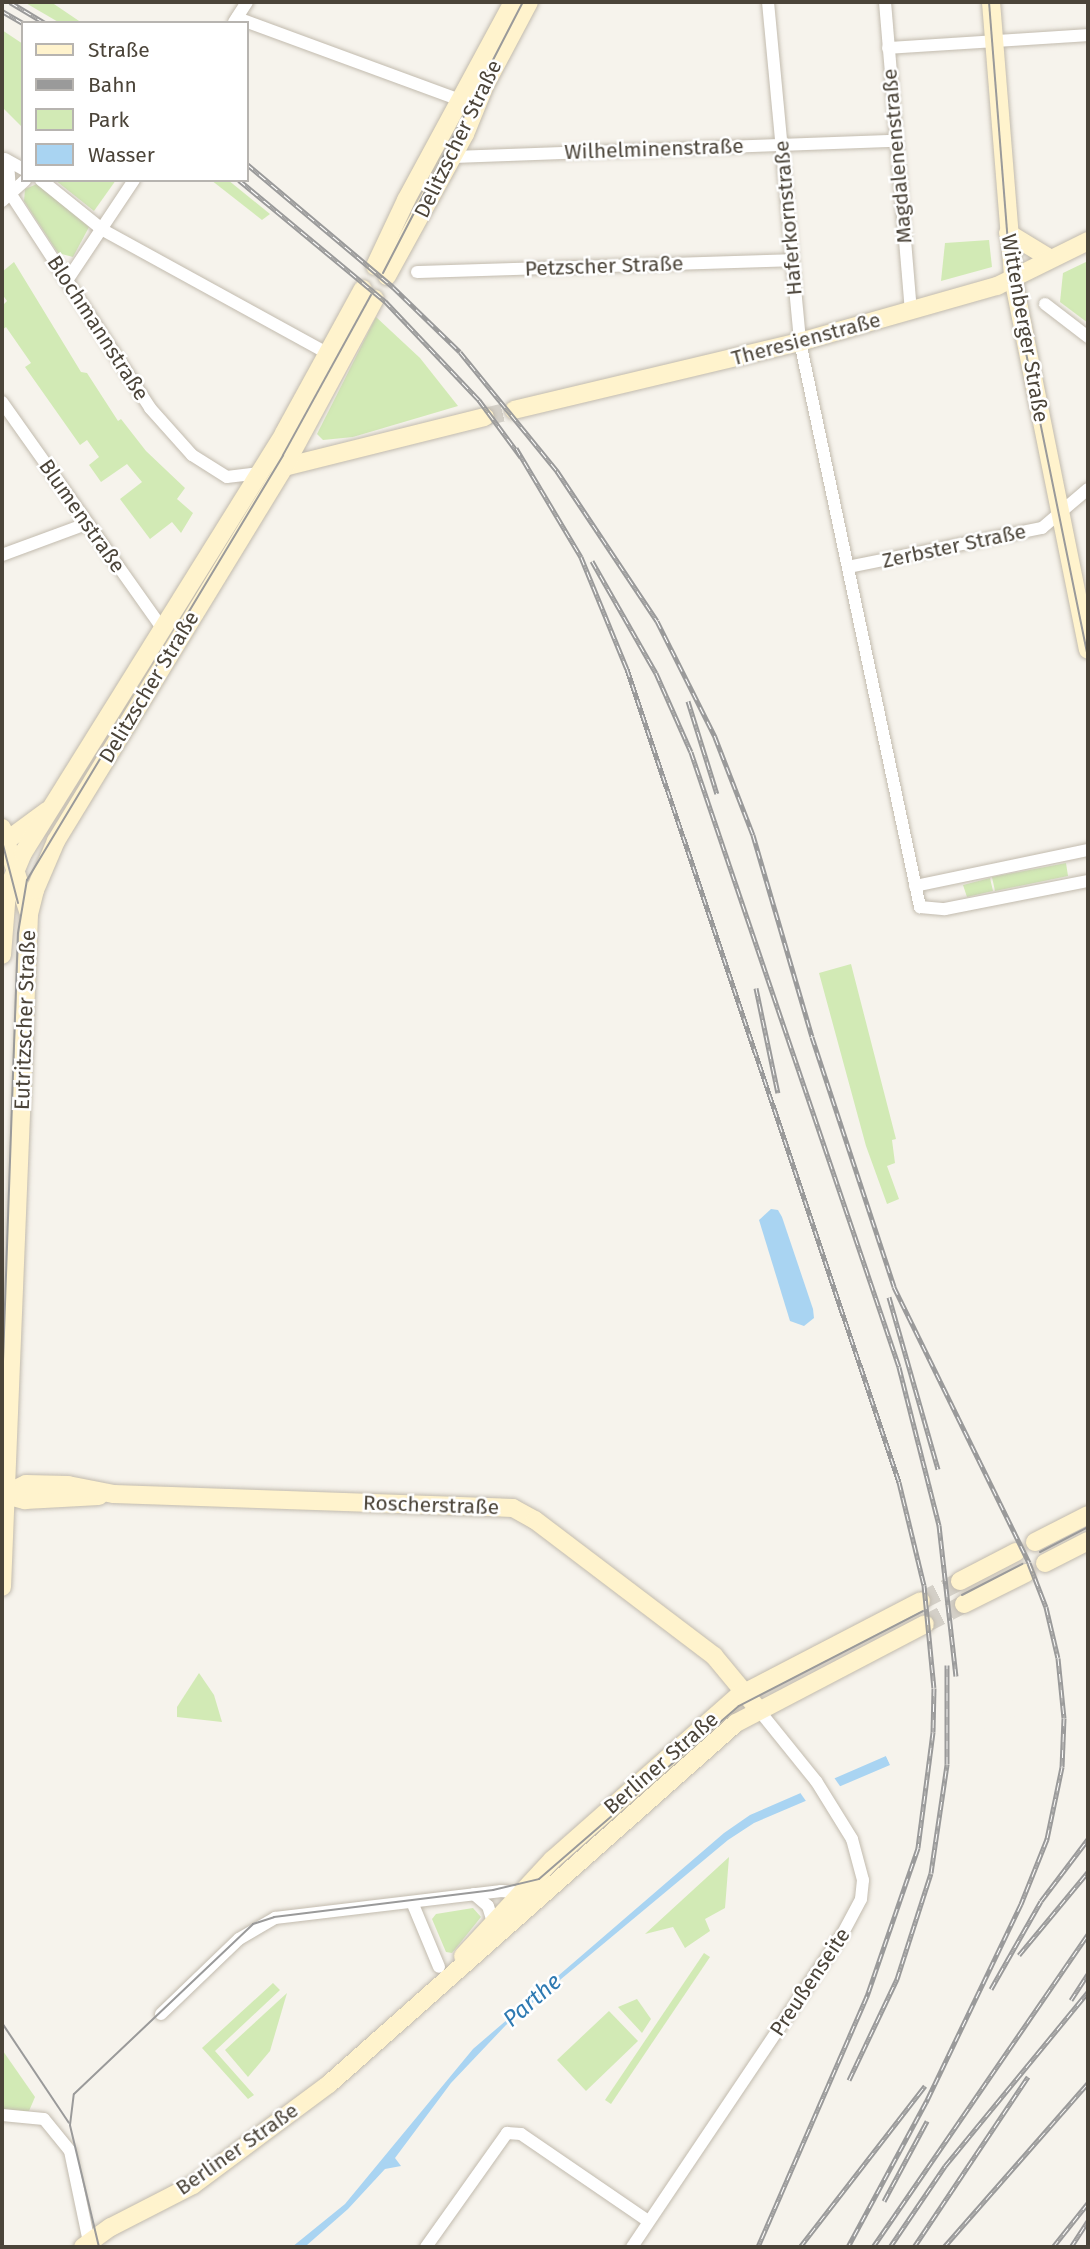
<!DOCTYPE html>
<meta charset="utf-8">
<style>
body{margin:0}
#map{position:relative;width:1090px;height:2249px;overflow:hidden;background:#f6f3ec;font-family:"Fira Sans",sans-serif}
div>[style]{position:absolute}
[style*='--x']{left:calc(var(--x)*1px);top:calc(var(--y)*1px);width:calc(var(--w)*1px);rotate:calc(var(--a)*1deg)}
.green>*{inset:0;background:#d2eab5}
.water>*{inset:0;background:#a9d4f2}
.pier>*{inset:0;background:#f6f3ec}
.secondary-tunnel>*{height:18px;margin-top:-9px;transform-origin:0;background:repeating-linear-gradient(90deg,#d4d0c8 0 18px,transparent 0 27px)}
.roads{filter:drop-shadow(0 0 2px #c2bbae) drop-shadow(0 0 2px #c2bbae)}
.minor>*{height:12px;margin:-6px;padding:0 6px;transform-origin:6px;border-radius:6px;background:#fff}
.secondary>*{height:18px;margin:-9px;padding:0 9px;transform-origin:9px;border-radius:9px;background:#fff3cd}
.tram>*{height:2px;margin:-1px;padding:0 1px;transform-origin:1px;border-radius:1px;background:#9a9a9a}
.rail>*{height:5px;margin-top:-2.5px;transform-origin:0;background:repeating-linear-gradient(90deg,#fff 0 8px,#9a9a9a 0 16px);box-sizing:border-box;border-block:2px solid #9a9a9a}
span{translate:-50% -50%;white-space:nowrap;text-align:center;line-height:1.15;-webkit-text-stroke:5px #fff;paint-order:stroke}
.street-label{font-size:21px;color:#4b4439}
.water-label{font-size:23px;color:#2e7ab2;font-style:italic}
.frame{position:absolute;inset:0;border:4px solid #4b4439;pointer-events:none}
.legend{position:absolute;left:21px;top:21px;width:228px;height:161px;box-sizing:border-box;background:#fff;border:2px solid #b7b4b0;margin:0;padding:9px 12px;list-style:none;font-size:21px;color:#4b4439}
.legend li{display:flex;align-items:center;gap:14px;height:35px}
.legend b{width:35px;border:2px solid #b7b4b0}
</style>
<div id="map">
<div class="green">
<div style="clip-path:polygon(24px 2px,51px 2px,82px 23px,60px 23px)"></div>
<div style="clip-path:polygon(2px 30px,23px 44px,23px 128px,2px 107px)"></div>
<div style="clip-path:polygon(55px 180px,116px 180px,94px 211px)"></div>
<div style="clip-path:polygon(211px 180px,228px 180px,270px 214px,262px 220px)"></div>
<div style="clip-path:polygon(37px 184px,89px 227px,73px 257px,58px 253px,24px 201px,25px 189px)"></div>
<div style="clip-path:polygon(989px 240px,992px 267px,941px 281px,945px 243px)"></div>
<div style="clip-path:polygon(1088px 261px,1088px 323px,1060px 302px,1063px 273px)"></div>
<div style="clip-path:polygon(14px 262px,81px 372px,87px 373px,118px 421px,121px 419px,146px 451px,185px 488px,177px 499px,193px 513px,181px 533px,172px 522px,150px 539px,120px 499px,142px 482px,127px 464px,101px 482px,89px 465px,99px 457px,87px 440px,80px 445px,25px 367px,31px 363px,6px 327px,2px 330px,2px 306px,7px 301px,2px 294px,2px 272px)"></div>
<div style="clip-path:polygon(376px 317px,420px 358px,458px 406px,353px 437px,323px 440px,317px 434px)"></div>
<div style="clip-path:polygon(1066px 863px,1068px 876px,995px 891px,992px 877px)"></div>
<div style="clip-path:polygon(990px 878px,993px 891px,967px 897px,963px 885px)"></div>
<div style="clip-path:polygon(851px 964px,896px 1139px,892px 1140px,895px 1163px,887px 1166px,899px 1199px,887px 1204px,866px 1146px,819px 973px)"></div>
<div style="clip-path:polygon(199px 1673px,214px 1695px,222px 1722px,177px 1717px,177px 1707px)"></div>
<div style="clip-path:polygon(729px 1857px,725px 1908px,705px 1919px,710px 1931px,685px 1948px,673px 1927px,645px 1934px)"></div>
<div style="clip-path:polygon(473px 1908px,481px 1917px,452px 1953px,446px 1952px,432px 1919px,436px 1914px)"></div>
<div style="clip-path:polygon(704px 1953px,710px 1957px,611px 2104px,605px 2100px)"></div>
<div style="clip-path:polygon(273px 1983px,280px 1990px,215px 2051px,254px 2095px,248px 2099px,202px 2048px)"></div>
<div style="clip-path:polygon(287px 1993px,270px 2051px,248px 2077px,225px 2050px)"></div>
<div style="clip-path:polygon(637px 1999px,651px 2019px,642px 2033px,618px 2007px)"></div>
<div style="clip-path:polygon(609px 2011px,638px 2041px,586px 2091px,557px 2060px)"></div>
<div style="clip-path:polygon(3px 2051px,35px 2097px,29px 2111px,2px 2111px)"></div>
</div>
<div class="water">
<div style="clip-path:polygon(771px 1209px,778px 1210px,782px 1217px,813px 1309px,814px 1318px,804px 1326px,790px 1321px,759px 1220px)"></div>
<div style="clip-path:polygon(886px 1756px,890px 1765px,754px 1823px,728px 1840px,506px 2025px,451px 2083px,395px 2158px,401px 2166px,385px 2169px,348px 2209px,307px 2245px,292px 2247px,345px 2204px,473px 2049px,724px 1833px,750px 1815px)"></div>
</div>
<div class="pier">
<div style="clip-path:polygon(1088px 1668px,1088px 1685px,892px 1768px,885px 1754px)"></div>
<div style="clip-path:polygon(833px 1776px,842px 1789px,808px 1804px,799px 1791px)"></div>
</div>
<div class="secondary-tunnel">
<div style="--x:485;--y:417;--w:30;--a:-14"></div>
<div style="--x:921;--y:1601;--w:44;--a:-27.1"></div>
<div style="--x:925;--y:1624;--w:44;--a:-27.1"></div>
</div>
<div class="roads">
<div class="minor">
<div style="--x:768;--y:2;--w:342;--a:84.6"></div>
<div style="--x:800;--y:342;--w:578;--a:78.01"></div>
<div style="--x:920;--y:907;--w:25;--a:5"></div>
<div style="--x:945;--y:909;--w:146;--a:-11.1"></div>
<div style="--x:885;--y:2;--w:309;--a:85.2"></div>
<div style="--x:237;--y:18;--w:238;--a:20.2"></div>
<div style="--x:234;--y:22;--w:24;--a:-57"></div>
<div style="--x:888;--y:48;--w:200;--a:-3.7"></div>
<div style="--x:453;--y:157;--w:443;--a:-2.1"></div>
<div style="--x:5;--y:159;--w:21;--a:29"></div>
<div style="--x:8;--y:162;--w:31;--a:86"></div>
<div style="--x:10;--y:193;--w:257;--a:56.9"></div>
<div style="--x:150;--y:408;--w:63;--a:48.2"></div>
<div style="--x:192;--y:455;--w:41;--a:32.2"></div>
<div style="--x:227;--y:477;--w:33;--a:-7"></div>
<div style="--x:41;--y:180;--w:80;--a:38.9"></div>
<div style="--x:103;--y:230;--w:256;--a:28.8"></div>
<div style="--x:2;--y:201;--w:31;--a:-42"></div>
<div style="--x:417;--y:272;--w:375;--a:-1.8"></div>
<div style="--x:68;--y:279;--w:119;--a:-56.3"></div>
<div style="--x:1045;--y:304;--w:54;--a:37.5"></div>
<div style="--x:2;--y:402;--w:278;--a:54.7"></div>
<div style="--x:2;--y:555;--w:90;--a:-20.3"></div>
<div style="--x:848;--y:567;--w:198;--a:-11.4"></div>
<div style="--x:1042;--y:528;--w:60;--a:-40.3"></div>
<div style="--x:915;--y:886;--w:177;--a:-11.8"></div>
<div style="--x:474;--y:1894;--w:18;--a:41"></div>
<div style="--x:488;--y:1906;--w:17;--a:73"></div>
<div style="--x:412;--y:1902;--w:70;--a:67.4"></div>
<div style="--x:161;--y:2014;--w:108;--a:-43.9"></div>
<div style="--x:239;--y:1939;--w:42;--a:-30.3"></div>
<div style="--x:275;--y:1918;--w:228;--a:-6.8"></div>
<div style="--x:501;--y:1891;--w:25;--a:5"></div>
<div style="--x:2;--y:2115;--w:42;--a:5.4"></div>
<div style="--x:44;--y:2119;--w:41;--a:50.9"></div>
<div style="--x:70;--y:2151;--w:98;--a:78.2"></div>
<div style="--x:426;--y:2247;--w:140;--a:-54.6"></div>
<div style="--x:507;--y:2133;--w:14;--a:4"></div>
<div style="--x:521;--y:2134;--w:154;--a:34.4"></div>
<div style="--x:632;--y:2247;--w:378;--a:-56.1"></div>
<div style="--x:843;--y:1933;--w:38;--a:-62"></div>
<div style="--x:861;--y:1899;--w:19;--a:-84"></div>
<div style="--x:863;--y:1880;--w:42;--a:-105"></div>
<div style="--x:852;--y:1839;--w:68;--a:-121.8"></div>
<div style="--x:816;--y:1781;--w:92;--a:-128.9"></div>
</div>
<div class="secondary">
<div style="--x:991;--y:2;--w:277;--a:85.4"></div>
<div style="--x:1013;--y:278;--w:379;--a:78.6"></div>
<div style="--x:1008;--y:233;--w:50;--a:31.2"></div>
<div style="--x:375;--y:266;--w:73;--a:-64.8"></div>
<div style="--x:406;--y:200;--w:225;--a:-61.6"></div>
<div style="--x:387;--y:276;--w:162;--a:-61.2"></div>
<div style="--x:465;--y:134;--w:53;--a:-67.8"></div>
<div style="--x:485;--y:85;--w:94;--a:-62.1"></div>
<div style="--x:514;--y:410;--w:294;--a:-13.4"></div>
<div style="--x:800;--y:342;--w:205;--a:-15.9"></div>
<div style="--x:997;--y:286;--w:102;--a:-26.3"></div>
<div style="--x:280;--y:468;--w:211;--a:-14"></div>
<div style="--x:2;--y:828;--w:87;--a:72.6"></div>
<div style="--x:2;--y:844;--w:56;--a:-36.3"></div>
<div style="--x:2;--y:955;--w:64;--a:-85.5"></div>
<div style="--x:7;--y:891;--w:41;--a:-67.2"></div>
<div style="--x:23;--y:853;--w:494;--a:-58.1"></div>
<div style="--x:284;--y:433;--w:164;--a:-61.3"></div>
<div style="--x:2;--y:1494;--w:24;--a:15"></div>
<div style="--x:25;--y:1500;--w:74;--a:-3.1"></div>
<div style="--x:5;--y:1494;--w:23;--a:-25"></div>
<div style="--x:26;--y:1484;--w:42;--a:1.4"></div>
<div style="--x:68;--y:1485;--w:47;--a:11.1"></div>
<div style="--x:114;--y:1494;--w:399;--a:2"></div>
<div style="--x:513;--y:1508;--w:25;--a:29"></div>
<div style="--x:535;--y:1520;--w:225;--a:37.2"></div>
<div style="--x:714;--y:1656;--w:69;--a:50.3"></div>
<div style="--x:1035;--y:1542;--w:59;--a:-27"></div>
<div style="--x:1045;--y:1563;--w:48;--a:-27.1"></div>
<div style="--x:960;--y:1581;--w:63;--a:-27.4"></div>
<div style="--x:2;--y:1587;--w:674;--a:-87.7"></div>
<div style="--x:29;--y:914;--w:25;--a:-76"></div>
<div style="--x:35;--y:890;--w:53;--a:-66.8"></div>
<div style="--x:56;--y:841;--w:438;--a:-58.6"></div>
<div style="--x:284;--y:467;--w:191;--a:-61.6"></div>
<div style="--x:964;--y:1604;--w:69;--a:-26.6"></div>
<div style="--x:463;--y:1956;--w:131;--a:-47.2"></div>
<div style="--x:552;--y:1860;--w:248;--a:-41.4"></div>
<div style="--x:738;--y:1696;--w:206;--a:-27.4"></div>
<div style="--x:83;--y:2247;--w:34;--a:-36"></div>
<div style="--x:111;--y:2227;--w:92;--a:-27.1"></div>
<div style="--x:193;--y:2185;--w:169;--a:-36.6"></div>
<div style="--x:329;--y:2084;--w:544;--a:-41.57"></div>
<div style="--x:736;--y:1723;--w:213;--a:-27.6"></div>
</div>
</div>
<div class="tram">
<div style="--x:989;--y:2;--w:278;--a:85.5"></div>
<div style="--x:1011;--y:279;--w:386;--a:78.5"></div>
<div style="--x:383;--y:273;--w:305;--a:-62.7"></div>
<div style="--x:2;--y:841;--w:64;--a:75.5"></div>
<div style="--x:2;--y:1390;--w:457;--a:-88"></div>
<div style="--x:18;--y:933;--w:54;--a:-80.4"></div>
<div style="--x:27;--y:880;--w:496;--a:-58.9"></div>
<div style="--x:283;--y:455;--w:183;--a:-61.2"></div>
<div style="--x:1040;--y:1552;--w:54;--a:-27.5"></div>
<div style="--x:962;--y:1595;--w:68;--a:-27.3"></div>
<div style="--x:2;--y:2023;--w:120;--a:56.2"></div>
<div style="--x:99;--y:2247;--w:125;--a:-103.4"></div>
<div style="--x:70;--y:2125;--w:31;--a:-83"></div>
<div style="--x:74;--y:2094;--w:247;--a:-43.5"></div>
<div style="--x:253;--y:1924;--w:22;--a:-18"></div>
<div style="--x:274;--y:1917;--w:221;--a:-7"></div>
<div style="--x:493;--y:1890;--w:47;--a:-13.4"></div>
<div style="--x:539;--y:1879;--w:264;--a:-40.9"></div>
<div style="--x:739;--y:1706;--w:207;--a:-27.3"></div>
</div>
<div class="rail">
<div style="--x:10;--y:2;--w:41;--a:31"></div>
<div style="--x:2;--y:11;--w:24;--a:30"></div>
<div style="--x:247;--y:164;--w:191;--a:40.1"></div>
<div style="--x:393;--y:287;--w:93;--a:44.1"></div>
<div style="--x:460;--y:352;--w:154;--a:50.8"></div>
<div style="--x:557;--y:471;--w:180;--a:56.3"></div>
<div style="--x:657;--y:621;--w:130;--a:63.4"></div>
<div style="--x:715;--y:737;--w:105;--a:68.8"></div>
<div style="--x:753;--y:835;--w:210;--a:73.7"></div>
<div style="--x:812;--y:1037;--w:263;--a:71.8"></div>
<div style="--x:894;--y:1287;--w:307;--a:63.9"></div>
<div style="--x:1029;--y:1563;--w:47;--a:68.9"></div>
<div style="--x:1046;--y:1607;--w:52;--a:76.8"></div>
<div style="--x:1058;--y:1658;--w:60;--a:84.3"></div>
<div style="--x:1064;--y:1718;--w:49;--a:92.3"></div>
<div style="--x:1062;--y:1767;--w:74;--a:101.8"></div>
<div style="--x:1047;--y:1839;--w:70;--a:111.8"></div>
<div style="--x:1021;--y:1904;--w:220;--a:115.6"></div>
<div style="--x:926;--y:2102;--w:165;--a:118.3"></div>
<div style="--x:239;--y:180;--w:190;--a:39.7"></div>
<div style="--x:385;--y:301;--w:137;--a:46.5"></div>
<div style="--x:479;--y:400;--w:71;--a:53.6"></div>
<div style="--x:516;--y:448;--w:127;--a:59.2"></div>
<div style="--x:581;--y:557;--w:121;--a:67.7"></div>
<div style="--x:627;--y:669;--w:857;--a:71.5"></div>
<div style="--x:899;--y:1482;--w:106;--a:76.4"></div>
<div style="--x:924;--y:1585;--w:103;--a:84.5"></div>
<div style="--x:934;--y:1688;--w:44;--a:91.3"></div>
<div style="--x:933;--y:1732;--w:117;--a:97.4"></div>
<div style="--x:918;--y:1848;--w:157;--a:109"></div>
<div style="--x:867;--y:1996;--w:274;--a:113.5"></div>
<div style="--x:592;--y:561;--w:129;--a:60.3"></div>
<div style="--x:656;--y:673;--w:86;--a:66.1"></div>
<div style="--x:691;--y:752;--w:649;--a:71.31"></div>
<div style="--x:899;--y:1367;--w:163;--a:75.8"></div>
<div style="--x:939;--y:1525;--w:152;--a:83.6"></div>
<div style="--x:688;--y:701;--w:97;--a:72.7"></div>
<div style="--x:756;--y:988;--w:107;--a:78.2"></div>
<div style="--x:889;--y:1297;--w:179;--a:74.1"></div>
<div style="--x:1019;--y:1955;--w:108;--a:-50.3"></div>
<div style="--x:991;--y:1989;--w:101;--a:-60.4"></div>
<div style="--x:1041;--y:1901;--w:78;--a:-52.8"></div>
<div style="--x:1071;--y:2000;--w:31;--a:-57"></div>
<div style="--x:849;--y:2080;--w:112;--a:-64.6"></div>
<div style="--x:897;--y:1979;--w:111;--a:-72.2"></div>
<div style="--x:931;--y:1873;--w:110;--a:-81.6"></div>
<div style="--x:947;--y:1764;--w:99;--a:-90"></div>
<div style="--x:884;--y:2201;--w:91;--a:-61.7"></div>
<div style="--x:800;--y:2247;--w:204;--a:-52.2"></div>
<div style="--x:873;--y:2247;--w:380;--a:-55.5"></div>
<div style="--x:890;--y:2247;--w:98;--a:-55.8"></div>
<div style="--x:945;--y:2166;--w:225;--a:-50.6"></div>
<div style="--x:914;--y:2247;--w:205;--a:-56.2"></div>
<div style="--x:944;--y:2247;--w:218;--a:-48.7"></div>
<div style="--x:1053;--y:2247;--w:56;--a:-51.5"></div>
<div style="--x:1071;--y:2247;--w:31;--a:-57"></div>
</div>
<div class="street-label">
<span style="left:458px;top:139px;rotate:-64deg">Delitzscher Straße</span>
<span style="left:654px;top:149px;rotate:-2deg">Wilhelminenstraße</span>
<span style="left:897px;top:156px;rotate:-95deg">Magdalenenstraße</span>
<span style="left:788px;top:218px;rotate:-95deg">Haferkornstraße</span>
<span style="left:604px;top:266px;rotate:-2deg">Petzscher Straße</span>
<span style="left:98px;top:328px;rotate:57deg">Blochmannstraße</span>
<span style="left:1025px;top:328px;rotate:80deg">Wittenberger Straße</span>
<span style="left:806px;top:339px;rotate:-15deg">Theresienstraße</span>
<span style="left:82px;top:516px;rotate:55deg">Blumenstraße</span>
<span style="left:954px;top:546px;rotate:-12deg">Zerbster Straße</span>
<span style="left:149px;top:687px;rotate:-59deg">Delitzscher Straße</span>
<span style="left:25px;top:1020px;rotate:-88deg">Eutritzscher Straße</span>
<span style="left:431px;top:1505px;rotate:2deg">Roscherstraße</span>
<span style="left:661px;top:1763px;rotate:-41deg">Berliner Straße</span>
<span style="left:810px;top:1982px;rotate:-56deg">Preußenseite</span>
<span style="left:237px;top:2149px;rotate:-35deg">Berliner Straße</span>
</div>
<div class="water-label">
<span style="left:532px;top:2000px;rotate:-41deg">Parthe</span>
</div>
<div class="frame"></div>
<ul class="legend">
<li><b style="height:9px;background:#fff3cd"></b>Straße</li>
<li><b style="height:9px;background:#9a9a9a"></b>Bahn</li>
<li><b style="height:19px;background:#d2eab5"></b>Park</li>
<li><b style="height:19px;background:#a9d4f2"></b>Wasser</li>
</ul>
</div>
